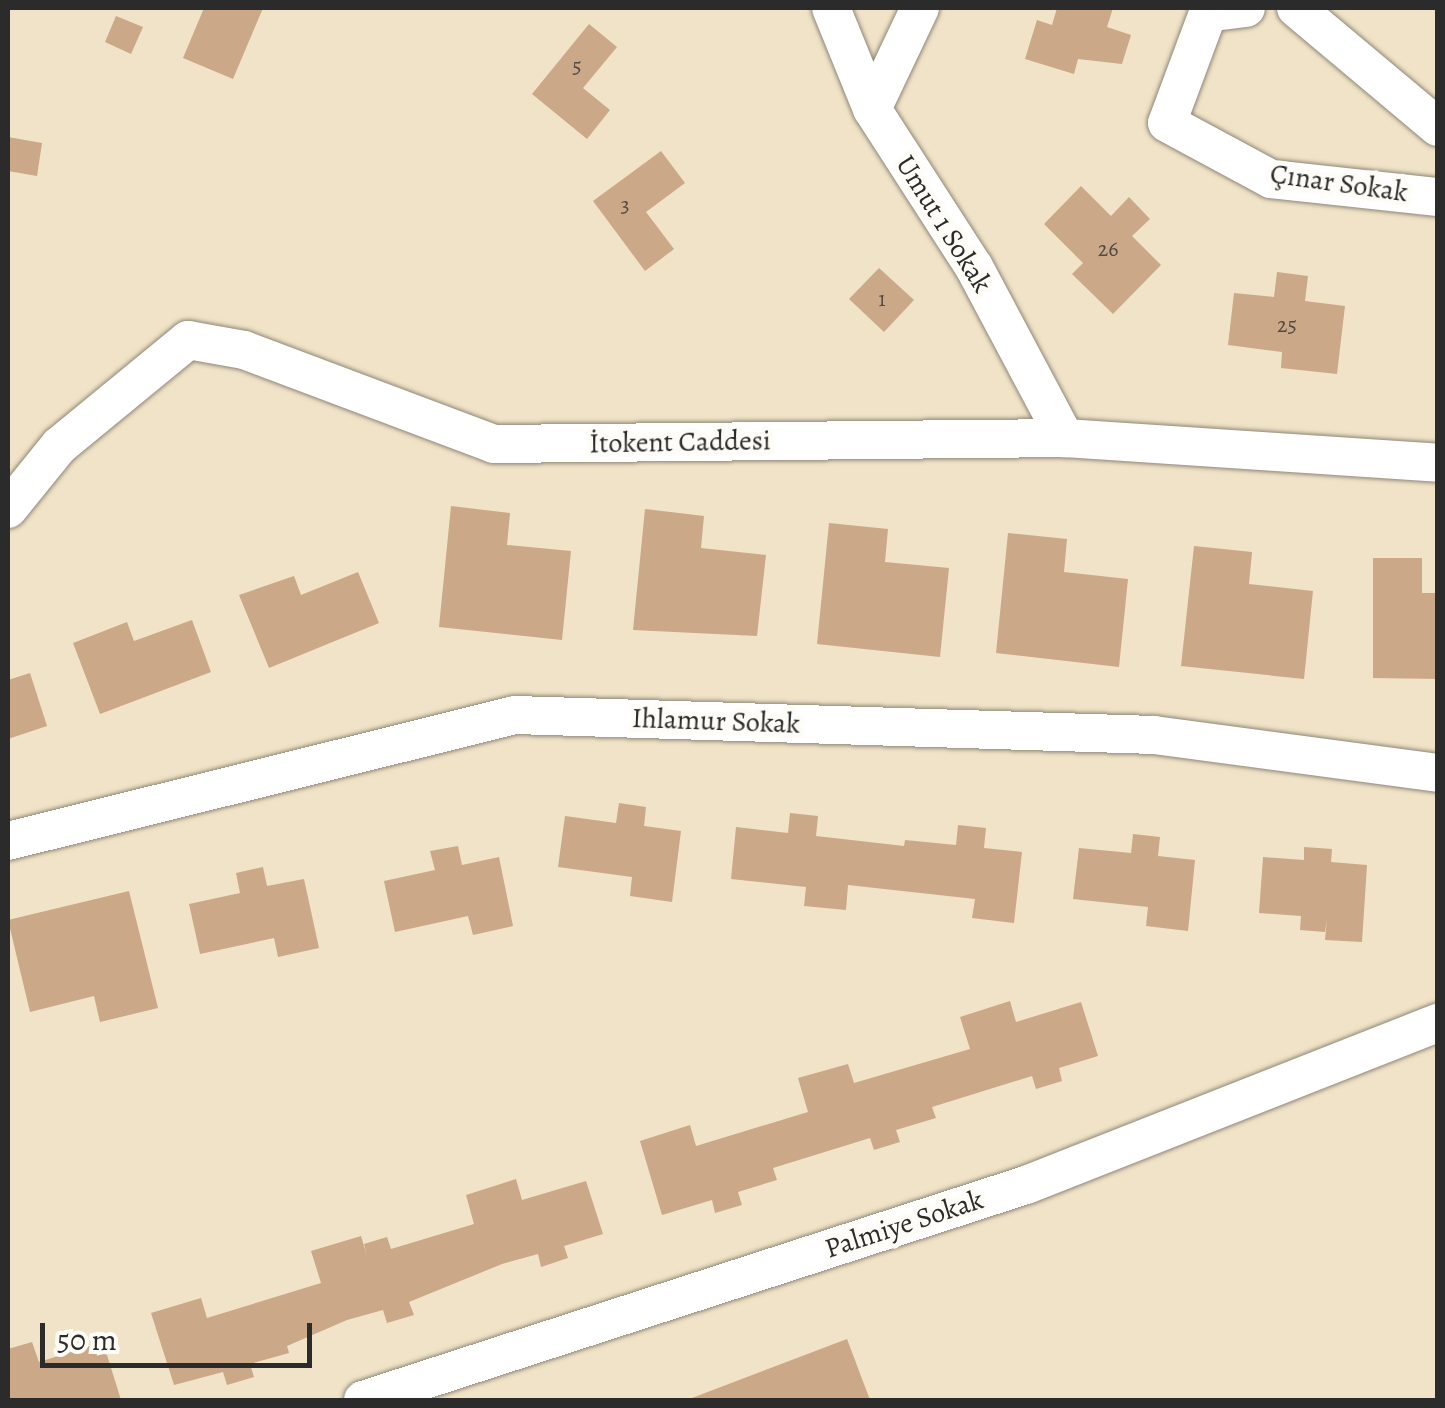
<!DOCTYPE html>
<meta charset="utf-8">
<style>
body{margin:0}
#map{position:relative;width:1445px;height:1408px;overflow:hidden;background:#f1e3c7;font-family:Alegreya,serif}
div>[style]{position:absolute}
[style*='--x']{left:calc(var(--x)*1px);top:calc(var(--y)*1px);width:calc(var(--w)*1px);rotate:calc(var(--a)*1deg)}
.building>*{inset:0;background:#cba888}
.roads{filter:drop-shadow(0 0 2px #8e8779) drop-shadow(0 0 2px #8e8779)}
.street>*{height:38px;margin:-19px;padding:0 19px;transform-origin:19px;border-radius:19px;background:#fff}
span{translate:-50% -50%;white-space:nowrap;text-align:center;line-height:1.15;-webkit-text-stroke:10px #fdfcf7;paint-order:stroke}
.number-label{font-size:22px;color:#534a42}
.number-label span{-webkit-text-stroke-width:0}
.street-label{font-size:28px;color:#2b2b2b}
.frame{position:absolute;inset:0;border:10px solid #2b2b2b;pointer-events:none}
.scale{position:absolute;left:40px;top:1323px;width:272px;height:45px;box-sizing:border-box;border:5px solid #2b2b2b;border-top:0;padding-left:12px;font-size:30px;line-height:35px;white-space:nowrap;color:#2b2b2b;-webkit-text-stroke:8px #fdfcf7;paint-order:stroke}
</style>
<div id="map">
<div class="building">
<div style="clip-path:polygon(204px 8px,263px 8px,233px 79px,183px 58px)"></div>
<div style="clip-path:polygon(1057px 8px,1113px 8px,1107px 27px,1131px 35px,1122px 64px,1078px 59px,1074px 74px,1025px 59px,1037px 20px,1052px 25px)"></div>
<div style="clip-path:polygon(116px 16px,143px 27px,131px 54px,105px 42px)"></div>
<div style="clip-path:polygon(589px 24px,617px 47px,583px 88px,610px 110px,587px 139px,532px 94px)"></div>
<div style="clip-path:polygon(8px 137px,42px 143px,37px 176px,8px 171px)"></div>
<div style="clip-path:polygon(661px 151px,685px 183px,646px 212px,674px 249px,645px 271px,593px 201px)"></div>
<div style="clip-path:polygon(1081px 186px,1111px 216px,1129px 197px,1150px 219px,1132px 236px,1161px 265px,1113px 314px,1072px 274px,1083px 263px,1044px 224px)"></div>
<div style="clip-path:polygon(879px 268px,914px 300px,884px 332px,849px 299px)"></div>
<div style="clip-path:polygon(1277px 272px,1308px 276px,1305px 301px,1345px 306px,1337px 374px,1281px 368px,1282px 352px,1228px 345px,1234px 293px,1274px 297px)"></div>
<div style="clip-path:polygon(451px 506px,510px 513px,507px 545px,571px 551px,562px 640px,439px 627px)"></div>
<div style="clip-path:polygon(645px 509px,704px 516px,701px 548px,766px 555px,757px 636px,633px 630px)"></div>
<div style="clip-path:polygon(829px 523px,888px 529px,885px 562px,949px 568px,940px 657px,817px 644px)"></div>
<div style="clip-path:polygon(1008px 533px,1067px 539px,1064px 572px,1128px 579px,1119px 667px,996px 653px)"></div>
<div style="clip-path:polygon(1194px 546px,1252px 552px,1249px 584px,1313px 591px,1304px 679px,1181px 666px)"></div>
<div style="clip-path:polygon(1373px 558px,1422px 558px,1422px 593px,1438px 593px,1438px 679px,1373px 678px)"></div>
<div style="clip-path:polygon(358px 572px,379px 623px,269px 668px,239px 595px,294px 576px,301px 595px)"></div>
<div style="clip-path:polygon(192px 620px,211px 672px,100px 714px,73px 643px,127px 622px,134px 641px)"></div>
<div style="clip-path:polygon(30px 673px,47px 726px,8px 739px,8px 680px)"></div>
<div style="clip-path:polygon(619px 803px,646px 807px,644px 826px,681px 831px,672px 902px,630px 896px,632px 877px,558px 867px,565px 816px,616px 823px)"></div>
<div style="clip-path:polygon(790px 813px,818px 816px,816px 836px,904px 846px,905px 840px,956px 845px,958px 825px,986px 828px,984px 848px,1022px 852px,1014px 923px,972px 918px,975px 899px,848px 885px,846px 910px,804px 906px,806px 887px,731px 879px,736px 827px,788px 833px)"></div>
<div style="clip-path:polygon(1133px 834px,1160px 837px,1158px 856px,1195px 860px,1188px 931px,1146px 926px,1148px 907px,1073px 899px,1079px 848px,1131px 853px)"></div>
<div style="clip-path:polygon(458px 846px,462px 865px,499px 857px,513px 926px,473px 935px,468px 916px,395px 932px,384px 881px,435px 870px,430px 851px)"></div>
<div style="clip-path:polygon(1304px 847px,1332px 849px,1331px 862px,1367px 865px,1362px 942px,1325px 940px,1327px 918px,1325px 932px,1300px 930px,1301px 916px,1259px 913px,1263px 857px,1304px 860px)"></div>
<div style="clip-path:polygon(263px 867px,267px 886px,304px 879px,319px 948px,278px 957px,274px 938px,200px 954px,189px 904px,240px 893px,236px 873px)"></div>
<div style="clip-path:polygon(129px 891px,158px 1008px,100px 1022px,94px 996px,30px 1012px,8px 920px)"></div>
<div style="clip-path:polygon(1010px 1001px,1016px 1022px,1081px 1002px,1098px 1056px,1059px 1068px,1062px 1081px,1036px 1089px,1032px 1076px,932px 1107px,936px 1118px,896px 1130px,900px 1142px,874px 1150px,870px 1138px,773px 1168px,777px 1180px,738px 1192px,742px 1205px,715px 1213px,712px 1200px,662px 1215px,640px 1141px,690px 1125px,696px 1146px,808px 1112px,798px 1078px,848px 1064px,854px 1083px,970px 1049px,960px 1017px)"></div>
<div style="clip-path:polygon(516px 1179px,522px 1200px,586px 1181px,603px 1234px,564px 1246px,568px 1258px,541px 1267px,538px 1254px,502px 1264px,409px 1302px,414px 1315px,387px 1323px,383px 1310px,347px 1320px,287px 1346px,289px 1353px,250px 1364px,254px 1377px,227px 1385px,223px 1372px,174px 1385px,151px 1313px,201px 1298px,207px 1318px,321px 1283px,311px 1251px,361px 1236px,367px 1256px,364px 1244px,387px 1237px,391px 1249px,474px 1224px,466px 1195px)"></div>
<div style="clip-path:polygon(847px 1339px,870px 1400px,693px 1400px,692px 1398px)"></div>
<div style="clip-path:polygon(32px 1342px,39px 1362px,103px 1342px,121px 1400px,8px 1400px,8px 1349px)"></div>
</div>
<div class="roads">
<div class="street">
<div style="--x:831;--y:8;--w:109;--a:67.9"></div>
<div style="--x:872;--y:109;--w:188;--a:57.2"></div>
<div style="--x:974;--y:267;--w:194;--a:62"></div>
<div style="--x:1246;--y:8;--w:38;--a:173"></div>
<div style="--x:1208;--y:13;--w:117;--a:110.4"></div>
<div style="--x:1167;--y:123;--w:118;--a:28.3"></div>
<div style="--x:1271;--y:179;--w:168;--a:6.2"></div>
<div style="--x:1296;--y:8;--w:185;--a:40"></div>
<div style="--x:872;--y:109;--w:112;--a:-64.6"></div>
<div style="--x:8;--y:509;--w:81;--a:-51"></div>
<div style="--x:59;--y:446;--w:167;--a:-39.4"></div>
<div style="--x:188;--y:340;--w:57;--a:10.1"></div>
<div style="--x:244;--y:350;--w:267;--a:20.6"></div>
<div style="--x:494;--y:444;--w:571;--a:-0.6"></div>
<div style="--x:1065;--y:438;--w:374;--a:3.8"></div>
<div style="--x:8;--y:841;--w:522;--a:-13.96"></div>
<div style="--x:515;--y:715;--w:639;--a:1.79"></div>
<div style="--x:1154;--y:735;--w:287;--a:7.6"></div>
<div style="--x:363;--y:1400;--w:697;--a:-17.97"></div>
<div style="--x:1026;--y:1185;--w:443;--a:-21.5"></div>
</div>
</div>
<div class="number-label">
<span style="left:577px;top:67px">5</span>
<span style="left:625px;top:206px">3</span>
<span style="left:1108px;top:250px">26</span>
<span style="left:882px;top:300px">1</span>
<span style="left:1287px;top:326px">25</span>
</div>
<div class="street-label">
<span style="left:1339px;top:183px;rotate:8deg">Çınar Sokak</span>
<span style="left:944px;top:224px;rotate:58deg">Umut 1 Sokak</span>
<span style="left:680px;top:442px;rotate:-1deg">İtokent Caddesi</span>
<span style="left:716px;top:721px;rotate:2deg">Ihlamur Sokak</span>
<span style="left:904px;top:1224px;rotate:-18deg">Palmiye Sokak</span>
</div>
<div class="frame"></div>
<div class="scale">50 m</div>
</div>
